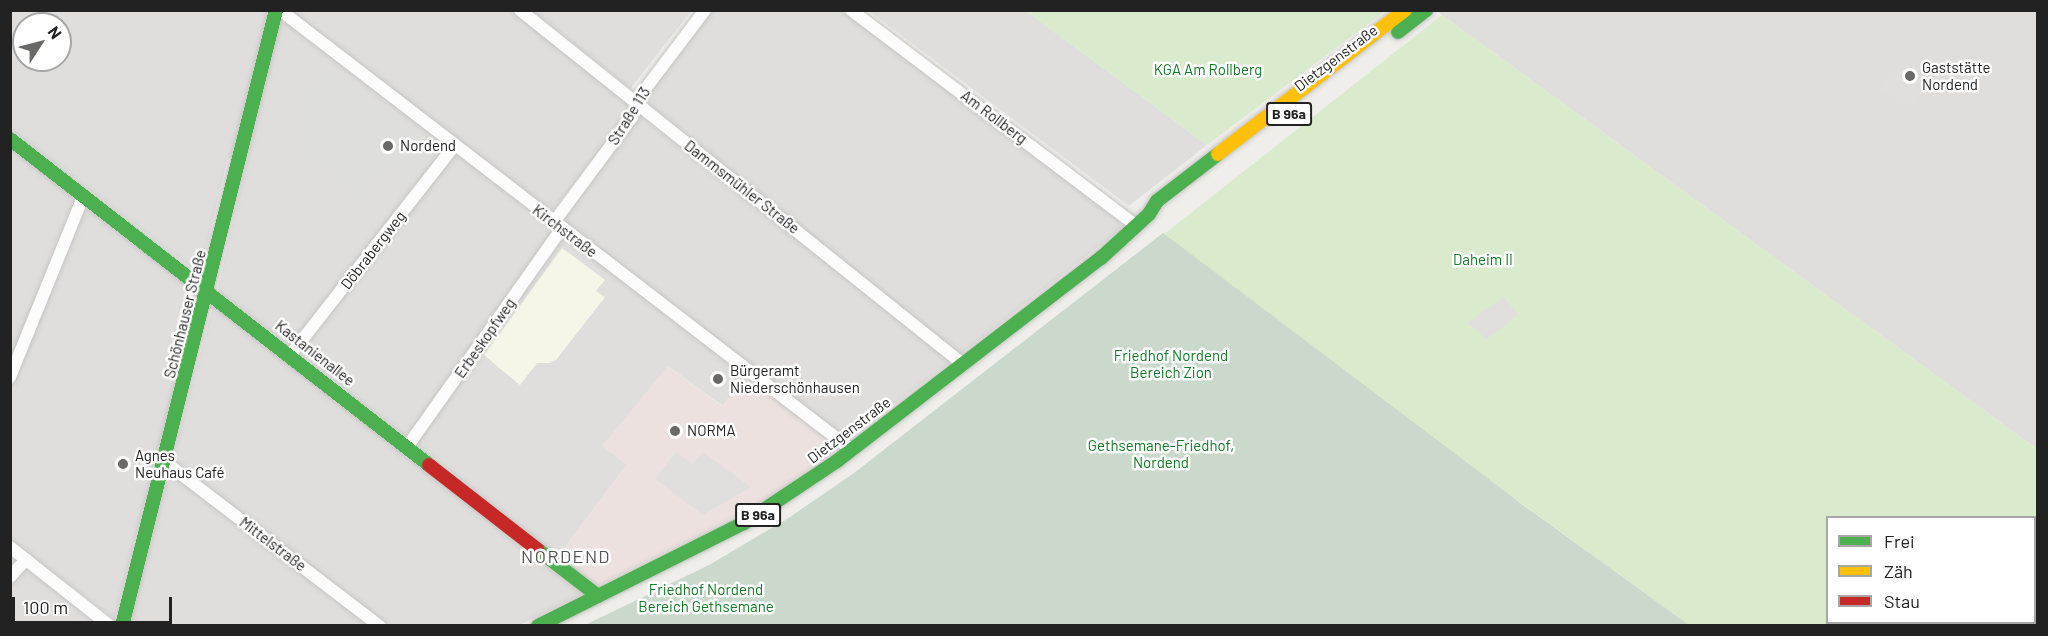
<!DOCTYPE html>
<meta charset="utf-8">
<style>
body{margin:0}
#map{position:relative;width:2048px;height:636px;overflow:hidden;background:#efeeeb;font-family:Barlow,sans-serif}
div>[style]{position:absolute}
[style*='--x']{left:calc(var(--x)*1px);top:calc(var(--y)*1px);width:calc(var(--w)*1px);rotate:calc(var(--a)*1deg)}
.residential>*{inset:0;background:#dfdedc}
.commercial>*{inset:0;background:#ece1de}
.education>*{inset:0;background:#f6f6e8}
.religious>*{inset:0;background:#dededc}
.grass>*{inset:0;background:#daeacc}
.cemetery>*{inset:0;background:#cad9cc}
.parking>*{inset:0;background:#e0dfde}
.roads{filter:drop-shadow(0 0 2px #c5c5c3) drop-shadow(0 0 2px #c5c5c3)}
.street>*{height:12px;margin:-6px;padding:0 6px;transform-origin:6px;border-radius:6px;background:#fdfcfc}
.fast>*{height:14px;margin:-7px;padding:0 7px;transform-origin:7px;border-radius:7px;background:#4caf50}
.slow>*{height:14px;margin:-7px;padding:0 7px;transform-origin:7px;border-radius:7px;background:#ffc107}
.jam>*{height:14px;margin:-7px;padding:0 7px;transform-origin:7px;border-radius:7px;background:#c62828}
.dots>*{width:16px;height:16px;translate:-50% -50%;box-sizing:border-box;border:3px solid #fff;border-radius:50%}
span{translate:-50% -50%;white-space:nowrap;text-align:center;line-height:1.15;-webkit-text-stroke:5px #fff;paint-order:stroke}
.shield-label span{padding:2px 4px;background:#fff;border:2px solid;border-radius:4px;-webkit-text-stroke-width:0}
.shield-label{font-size:14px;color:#222;font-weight:700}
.street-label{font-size:15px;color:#222}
.poi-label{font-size:15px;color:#222}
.left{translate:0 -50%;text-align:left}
.park-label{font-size:15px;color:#147b26}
.quarter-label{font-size:18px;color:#555;letter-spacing:1.5px}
.frame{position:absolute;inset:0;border:12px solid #222;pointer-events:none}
.legend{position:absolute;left:1826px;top:516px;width:210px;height:108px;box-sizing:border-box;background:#fff;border:2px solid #a7a7a7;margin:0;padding:8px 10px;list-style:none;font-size:18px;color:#222}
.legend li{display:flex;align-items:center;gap:12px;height:30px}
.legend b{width:30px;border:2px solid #a7a7a7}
.north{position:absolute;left:12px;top:12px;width:60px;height:60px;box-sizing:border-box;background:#fff;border:2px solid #a7a7a7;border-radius:50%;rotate:54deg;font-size:16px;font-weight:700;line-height:24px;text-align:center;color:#222}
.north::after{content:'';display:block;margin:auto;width:21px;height:27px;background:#6a6968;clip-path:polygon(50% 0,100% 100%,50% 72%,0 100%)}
.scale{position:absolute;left:12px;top:597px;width:160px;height:27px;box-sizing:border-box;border:3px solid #222;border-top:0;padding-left:8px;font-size:18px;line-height:21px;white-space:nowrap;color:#222;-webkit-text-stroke:4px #fff;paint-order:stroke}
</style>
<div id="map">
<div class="residential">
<div style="clip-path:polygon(evenodd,10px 11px,269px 11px,235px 159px,228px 158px,204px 258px,211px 261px,202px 276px,11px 129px,10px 11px,24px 24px,60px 24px,60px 60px,24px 60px,24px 24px)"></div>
<div style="clip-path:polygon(287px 11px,512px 11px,597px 75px,630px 104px,630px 111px,551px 213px)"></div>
<div style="clip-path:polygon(531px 11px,691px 11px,630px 89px)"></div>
<div style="clip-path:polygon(711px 11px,842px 11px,1120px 219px,1121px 229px,961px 354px,958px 353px,644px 102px,647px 94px)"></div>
<div style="clip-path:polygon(869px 11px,1026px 11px,1207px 145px,1129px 206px)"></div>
<div style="clip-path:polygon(1437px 11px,2037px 11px,2037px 449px,1442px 15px)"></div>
<div style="clip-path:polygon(280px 21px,287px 22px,446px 145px,447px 149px,290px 346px,220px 292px,218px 286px)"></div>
<div style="clip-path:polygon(641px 116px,949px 361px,949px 363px,848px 439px,564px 223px,562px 217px)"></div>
<div style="clip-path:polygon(11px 145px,76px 200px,11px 364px)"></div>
<div style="clip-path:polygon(453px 154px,459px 154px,548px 223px,552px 233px,411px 431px,404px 435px,301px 354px,301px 351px)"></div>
<div style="clip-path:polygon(84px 207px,199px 292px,114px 619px,11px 541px,10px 389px)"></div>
<div style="clip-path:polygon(570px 238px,745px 376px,723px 406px,668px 366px,603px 446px,627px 464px,558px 556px,417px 444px,417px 440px,561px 240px)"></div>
<div style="clip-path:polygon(213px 305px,580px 593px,580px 595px,520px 625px,389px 625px,175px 463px,173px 458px)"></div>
<div style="clip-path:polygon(172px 474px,374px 626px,129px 626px,169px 475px)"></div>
<div style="clip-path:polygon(25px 567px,70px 598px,75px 606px,98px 625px,11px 626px,11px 582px)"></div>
</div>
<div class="commercial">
<div style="clip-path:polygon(668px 366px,722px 406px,745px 376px,833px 442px,836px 450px,747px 511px,598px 586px,558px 556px,626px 465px,602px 446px)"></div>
</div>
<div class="education">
<div style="clip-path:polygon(562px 248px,605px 280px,596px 291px,605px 297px,556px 360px,550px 363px,537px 363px,520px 385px,484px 355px)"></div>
</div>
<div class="religious">
<div style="clip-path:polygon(328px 61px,442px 150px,412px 190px,386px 171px,361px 202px,292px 148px,302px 108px,273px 88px,274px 82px,298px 99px)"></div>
</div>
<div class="grass">
<div style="clip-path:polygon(1026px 11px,1385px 11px,1207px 145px)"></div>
<div style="clip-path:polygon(evenodd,1442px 15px,2037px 449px,2037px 625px,1689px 625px,1158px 239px,1442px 15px,1828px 518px,2034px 518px,2034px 622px,1828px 622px,1828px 518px)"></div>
</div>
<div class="cemetery">
<div style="clip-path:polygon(1163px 233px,1523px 505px,1689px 625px,585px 625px,709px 565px,787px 519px,854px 473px)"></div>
</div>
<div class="parking">
<div style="clip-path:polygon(1891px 71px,1922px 92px,1915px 102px,1905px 106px,1879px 88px)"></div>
<div style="clip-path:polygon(1504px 297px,1518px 315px,1487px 339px,1467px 323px)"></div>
<div style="clip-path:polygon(676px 452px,693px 464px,703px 452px,751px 487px,703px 515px,655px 479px)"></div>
</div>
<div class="roads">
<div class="street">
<div style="--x:280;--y:10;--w:722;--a:37.57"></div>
<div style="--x:520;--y:10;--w:568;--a:38.64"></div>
<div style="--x:851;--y:10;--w:358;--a:37.1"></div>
<div style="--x:554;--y:222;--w:131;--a:-53.4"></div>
<div style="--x:632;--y:117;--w:27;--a:-66"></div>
<div style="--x:643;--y:92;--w:103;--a:-52.9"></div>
<div style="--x:291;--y:354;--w:264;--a:-51.9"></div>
<div style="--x:10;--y:377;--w:196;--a:-67.9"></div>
<div style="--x:407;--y:447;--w:268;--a:-54.7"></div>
<div style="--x:163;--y:465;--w:10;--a:17"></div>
<div style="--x:173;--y:468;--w:260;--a:37.4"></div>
<div style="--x:10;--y:547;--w:127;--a:38.3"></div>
<div style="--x:10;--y:577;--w:24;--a:-48"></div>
</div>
<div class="fast">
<div style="--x:1398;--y:32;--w:36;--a:-38"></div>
<div style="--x:10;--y:139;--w:531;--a:37.88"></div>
<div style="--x:537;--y:549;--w:77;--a:37.6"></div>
<div style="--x:122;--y:626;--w:635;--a:-75.96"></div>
<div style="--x:538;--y:626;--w:230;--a:-26.6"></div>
<div style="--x:744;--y:523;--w:112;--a:-33.7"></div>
<div style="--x:837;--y:461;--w:333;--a:-37.6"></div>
<div style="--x:1101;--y:258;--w:65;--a:-42.5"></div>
<div style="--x:1149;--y:214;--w:15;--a:-58"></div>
<div style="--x:1157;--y:201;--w:77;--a:-37.6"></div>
</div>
<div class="slow">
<div style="--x:1218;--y:154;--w:236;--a:-37.6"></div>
</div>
<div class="jam">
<div style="--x:429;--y:465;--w:137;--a:37.9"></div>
</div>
</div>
<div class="dots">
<div style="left:1910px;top:76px;background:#6a6968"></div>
<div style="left:388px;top:146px;background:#6a6968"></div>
<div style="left:718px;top:379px;background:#6a6968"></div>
<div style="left:675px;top:431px;background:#6a6968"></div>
<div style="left:123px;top:464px;background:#6a6968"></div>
</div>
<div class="shield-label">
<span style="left:1289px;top:114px">B 96a</span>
<span style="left:758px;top:515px">B 96a</span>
</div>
<div class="street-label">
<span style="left:1336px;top:58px;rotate:-37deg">Dietzgenstraße</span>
<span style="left:629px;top:116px;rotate:-58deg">Straße 113</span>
<span style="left:994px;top:117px;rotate:37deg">Am Rollberg</span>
<span style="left:742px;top:187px;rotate:38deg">Dammsmühler Straße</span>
<span style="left:565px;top:231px;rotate:37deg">Kirchstraße</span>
<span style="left:373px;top:250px;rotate:-52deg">Döbrabergweg</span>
<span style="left:185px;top:314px;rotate:-76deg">Schönhauser Straße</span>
<span style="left:485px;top:338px;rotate:-55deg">Erbeskopfweg</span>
<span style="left:315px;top:353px;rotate:38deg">Kastanienallee</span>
<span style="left:849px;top:430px;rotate:-37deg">Dietzgenstraße</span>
<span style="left:273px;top:544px;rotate:37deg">Mittelstraße</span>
</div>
<div class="poi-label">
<span class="left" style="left:1922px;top:76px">Gaststätte<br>Nordend</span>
<span class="left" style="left:400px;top:146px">Nordend</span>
<span class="left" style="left:730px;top:379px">Bürgeramt<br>Niederschönhausen</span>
<span class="left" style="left:687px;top:431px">NORMA</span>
<span class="left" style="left:135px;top:464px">Agnes<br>Neuhaus Café</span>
</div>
<div class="park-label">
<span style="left:1208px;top:70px">KGA Am Rollberg</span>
<span style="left:1483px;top:260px">Daheim II</span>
<span style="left:1171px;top:364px">Friedhof Nordend<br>Bereich Zion</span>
<span style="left:1161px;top:454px">Gethsemane-Friedhof,<br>Nordend</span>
<span style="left:706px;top:598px">Friedhof Nordend<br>Bereich Gethsemane</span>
</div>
<div class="quarter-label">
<span style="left:566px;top:556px">NORDEND</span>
</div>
<div class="frame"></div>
<ul class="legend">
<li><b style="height:8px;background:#4caf50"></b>Frei</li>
<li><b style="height:8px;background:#ffc107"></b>Zäh</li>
<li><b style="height:8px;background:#c62828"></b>Stau</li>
</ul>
<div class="north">N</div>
<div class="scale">100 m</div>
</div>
